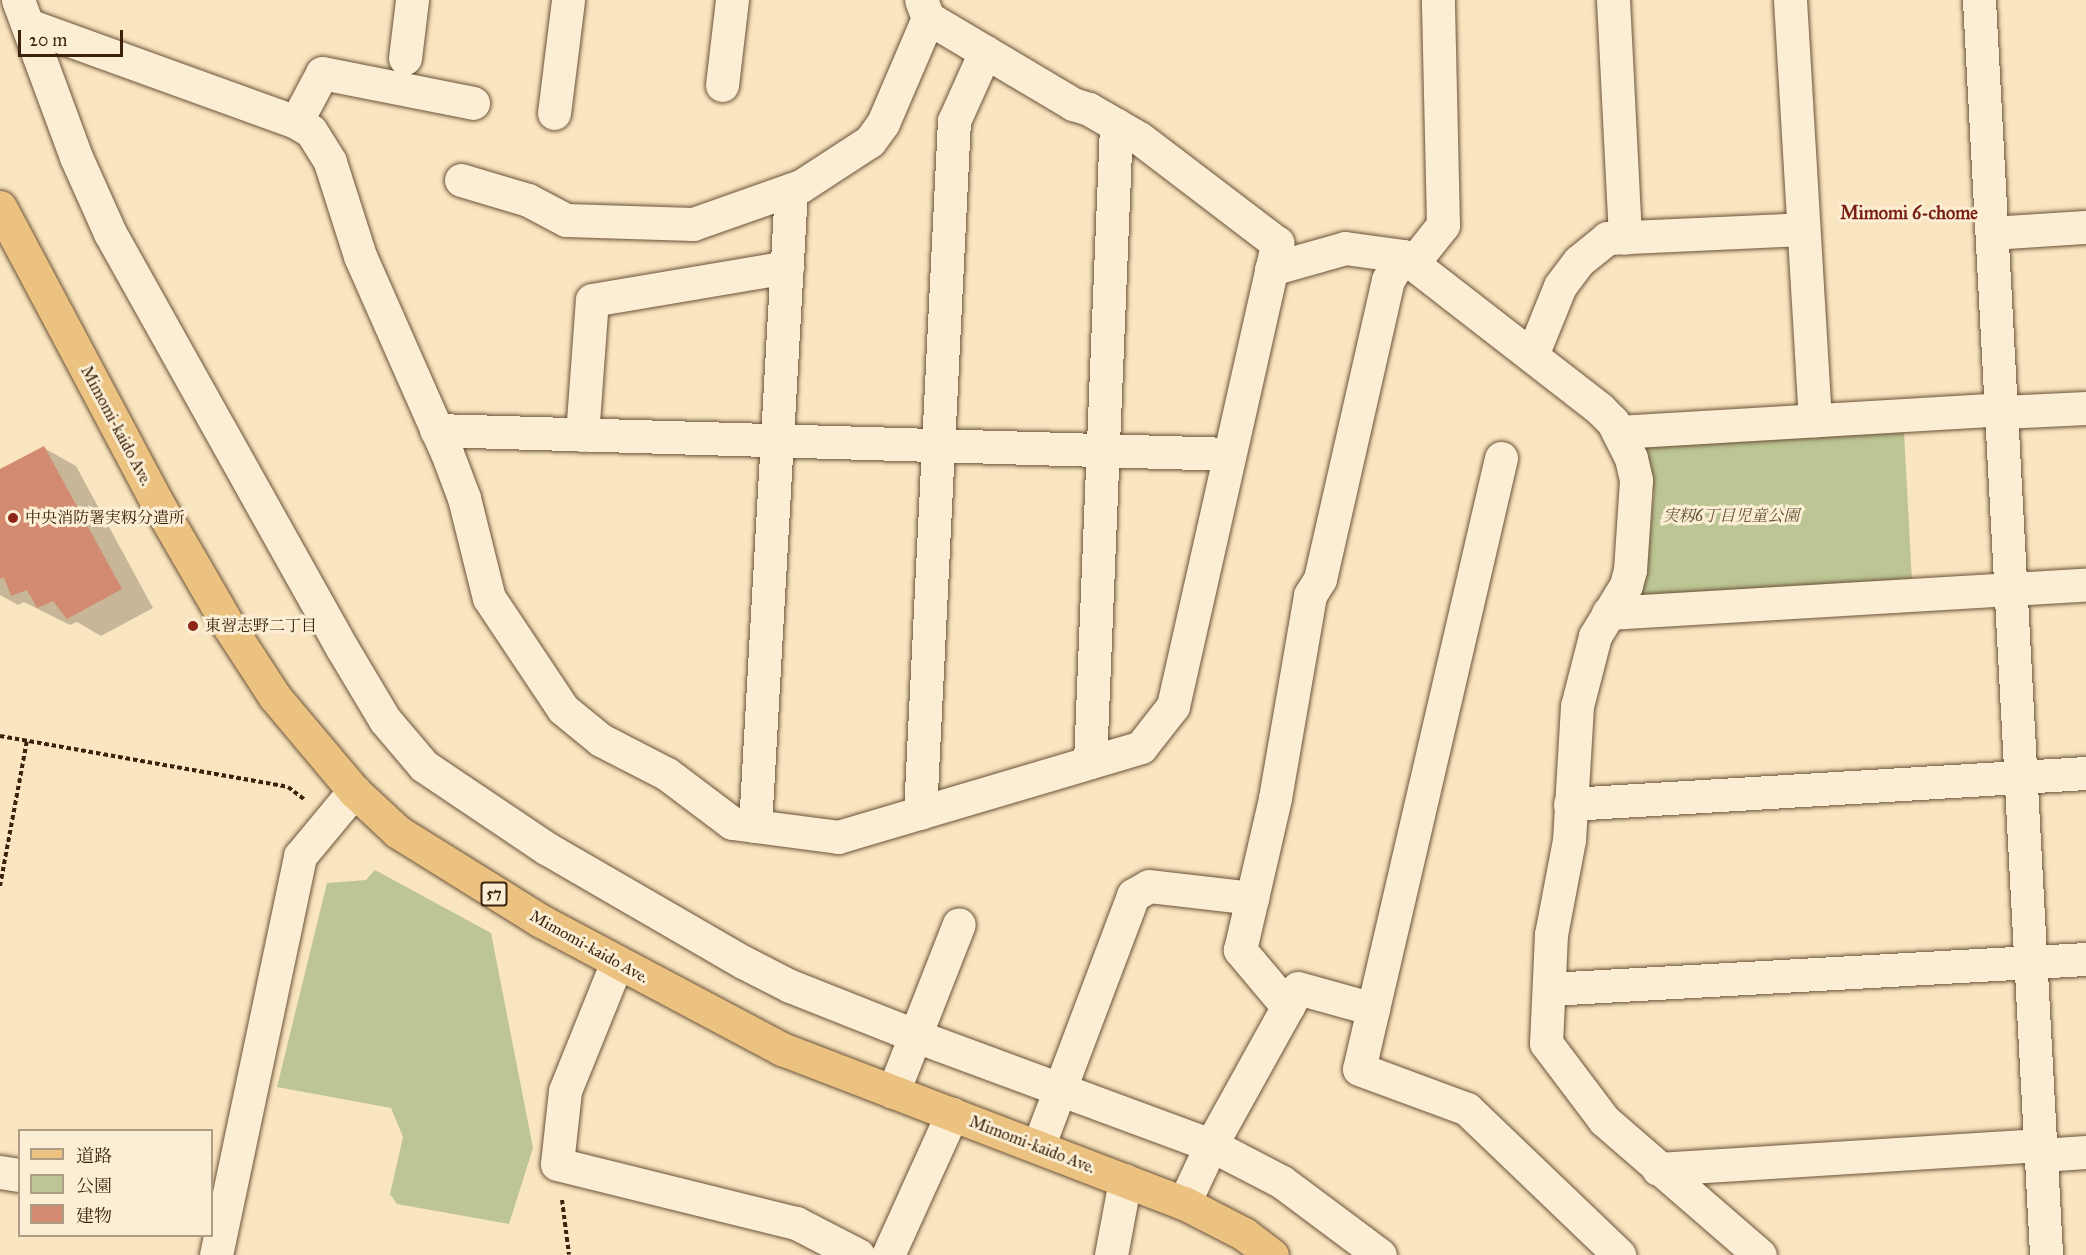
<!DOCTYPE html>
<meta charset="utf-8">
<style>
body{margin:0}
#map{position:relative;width:2086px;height:1255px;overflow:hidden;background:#f9e5bf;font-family:"IM FELL Great Primer","Noto Serif JP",serif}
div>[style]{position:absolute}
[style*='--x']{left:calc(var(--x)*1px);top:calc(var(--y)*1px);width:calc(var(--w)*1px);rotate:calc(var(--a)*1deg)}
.green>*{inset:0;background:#bcc593}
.shadow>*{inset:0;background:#0003}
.building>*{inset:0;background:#d28b70}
.path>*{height:4px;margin-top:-2px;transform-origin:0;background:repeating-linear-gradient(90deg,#3c210c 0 4.5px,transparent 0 7.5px)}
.roads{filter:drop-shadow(0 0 2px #6b5239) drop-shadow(0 0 2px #6b5239)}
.minor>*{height:33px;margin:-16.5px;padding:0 16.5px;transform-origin:16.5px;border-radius:16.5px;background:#fbeed5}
.major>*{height:33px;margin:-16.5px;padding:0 16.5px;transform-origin:16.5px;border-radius:16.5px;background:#ecc280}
.dots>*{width:16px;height:16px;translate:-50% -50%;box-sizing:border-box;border:3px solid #fbeed5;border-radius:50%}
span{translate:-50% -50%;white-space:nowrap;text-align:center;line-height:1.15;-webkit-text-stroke:6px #fbeed5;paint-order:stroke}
.shield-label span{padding:2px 4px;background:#fbeed5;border:2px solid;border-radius:4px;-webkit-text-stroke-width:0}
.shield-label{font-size:15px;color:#3c210c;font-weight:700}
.street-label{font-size:16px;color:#3c210c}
.park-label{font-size:16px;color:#625234;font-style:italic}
.poi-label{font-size:16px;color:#3c210c}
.left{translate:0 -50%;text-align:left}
.neighbourhood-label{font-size:18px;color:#7a1f14;font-weight:700}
.legend{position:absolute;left:18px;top:1129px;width:195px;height:108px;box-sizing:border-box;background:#fbeed5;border:2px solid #af9c85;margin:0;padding:8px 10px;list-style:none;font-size:18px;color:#3c210c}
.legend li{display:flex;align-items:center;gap:12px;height:30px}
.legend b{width:30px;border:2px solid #af9c85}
.scale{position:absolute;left:18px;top:30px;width:105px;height:27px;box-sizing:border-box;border:3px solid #3c210c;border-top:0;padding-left:8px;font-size:18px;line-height:21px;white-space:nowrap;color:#3c210c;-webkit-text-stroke:4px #fbeed5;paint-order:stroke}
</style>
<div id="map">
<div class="green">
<div style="clip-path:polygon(1904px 431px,1912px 582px,1634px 599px,1648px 556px,1654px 493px,1639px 443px)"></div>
<div style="clip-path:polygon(375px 870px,491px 933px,533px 1148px,509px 1224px,397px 1204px,390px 1194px,403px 1137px,391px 1108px,277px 1087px,327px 883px,366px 880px)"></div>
</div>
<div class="shadow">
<div style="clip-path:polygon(44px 448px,76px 466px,153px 608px,101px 636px,77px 622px,70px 625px,24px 602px,18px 605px,0 595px,0 471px)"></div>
</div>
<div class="building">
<div style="clip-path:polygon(44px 446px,122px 589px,67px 619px,53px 601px,37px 608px,27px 590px,11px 596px,4px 577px,0 579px,0 469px)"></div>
</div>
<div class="path">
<div style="--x:0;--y:736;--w:292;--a:10"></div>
<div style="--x:288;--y:787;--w:20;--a:37"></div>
<div style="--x:0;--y:886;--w:148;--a:-79.5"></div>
<div style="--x:562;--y:1200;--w:55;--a:82.7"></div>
</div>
<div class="roads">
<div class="minor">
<div style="--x:18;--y:0;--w:167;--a:69.7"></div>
<div style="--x:76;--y:157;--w:83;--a:65.9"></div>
<div style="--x:110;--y:233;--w:475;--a:60.8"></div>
<div style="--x:342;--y:648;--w:84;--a:59.2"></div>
<div style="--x:385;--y:720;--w:60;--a:49.7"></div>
<div style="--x:424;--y:766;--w:147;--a:33.9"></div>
<div style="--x:546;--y:848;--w:228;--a:30.1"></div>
<div style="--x:743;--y:962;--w:53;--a:27.1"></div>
<div style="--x:790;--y:986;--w:136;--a:21.6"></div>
<div style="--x:916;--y:1036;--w:314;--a:20.3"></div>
<div style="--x:1211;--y:1145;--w:80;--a:27.5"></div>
<div style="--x:1282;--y:1182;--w:122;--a:36.7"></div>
<div style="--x:1613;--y:0;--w:238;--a:87.1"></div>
<div style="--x:1790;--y:0;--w:421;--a:86.6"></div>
<div style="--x:1979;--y:0;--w:1257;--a:86.94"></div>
<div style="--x:28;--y:25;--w:285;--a:19.9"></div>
<div style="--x:296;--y:122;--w:17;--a:31"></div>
<div style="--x:311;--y:131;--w:36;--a:58"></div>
<div style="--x:330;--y:162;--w:99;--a:72.3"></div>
<div style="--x:360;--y:256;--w:215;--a:66.2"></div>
<div style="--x:447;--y:453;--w:48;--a:69.3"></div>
<div style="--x:464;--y:498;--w:103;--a:76"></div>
<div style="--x:489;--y:598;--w:133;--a:56.3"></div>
<div style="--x:563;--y:709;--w:49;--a:39.2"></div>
<div style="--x:601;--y:740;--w:74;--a:27.3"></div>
<div style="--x:667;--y:774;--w:81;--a:37"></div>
<div style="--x:732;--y:823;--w:107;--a:7.5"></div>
<div style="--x:838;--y:837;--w:316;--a:-16.5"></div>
<div style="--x:1141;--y:747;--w:52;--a:-52"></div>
<div style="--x:1173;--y:706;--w:475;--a:-77.3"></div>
<div style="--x:1277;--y:243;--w:173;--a:-142.7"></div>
<div style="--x:1139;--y:138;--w:58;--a:-149.9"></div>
<div style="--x:1089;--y:109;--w:17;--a:-163"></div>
<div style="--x:1073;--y:104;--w:169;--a:-149.3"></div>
<div style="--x:405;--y:58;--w:58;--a:-83.1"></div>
<div style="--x:722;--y:85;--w:86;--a:-83.3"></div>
<div style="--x:554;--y:113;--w:114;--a:-82.9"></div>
<div style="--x:296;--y:122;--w:55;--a:-62"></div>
<div style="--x:322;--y:73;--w:154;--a:11.2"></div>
<div style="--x:461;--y:180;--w:70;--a:16.6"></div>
<div style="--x:528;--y:200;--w:43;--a:27.8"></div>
<div style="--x:566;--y:220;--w:127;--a:1.8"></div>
<div style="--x:693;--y:224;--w:114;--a:-19.4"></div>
<div style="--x:801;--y:186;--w:82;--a:-33.1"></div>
<div style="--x:870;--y:141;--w:22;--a:-54"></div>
<div style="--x:883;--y:123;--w:114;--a:-66.8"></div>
<div style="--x:928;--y:18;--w:19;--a:-111"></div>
<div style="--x:1992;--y:233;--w:94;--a:-3.7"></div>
<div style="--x:1412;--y:264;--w:50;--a:-51.5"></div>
<div style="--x:1443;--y:225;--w:225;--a:-91.3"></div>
<div style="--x:1271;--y:269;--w:77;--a:-15.8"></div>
<div style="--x:1345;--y:248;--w:59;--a:7.9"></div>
<div style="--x:1403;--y:256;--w:249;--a:37.8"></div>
<div style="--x:1600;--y:409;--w:18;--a:45"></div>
<div style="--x:1613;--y:422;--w:40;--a:63.4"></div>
<div style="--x:1631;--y:458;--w:23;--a:77"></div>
<div style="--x:1636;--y:480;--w:90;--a:93.8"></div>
<div style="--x:1630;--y:570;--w:16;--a:105"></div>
<div style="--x:1626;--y:585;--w:60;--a:121.3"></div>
<div style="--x:1595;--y:636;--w:72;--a:104.4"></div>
<div style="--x:1577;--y:706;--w:134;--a:93.4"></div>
<div style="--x:1569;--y:840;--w:96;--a:100.8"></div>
<div style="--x:1551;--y:934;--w:109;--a:92.6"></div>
<div style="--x:1546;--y:1043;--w:96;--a:53"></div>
<div style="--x:1604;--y:1120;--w:206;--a:40.9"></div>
<div style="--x:1532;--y:355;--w:74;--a:-67.9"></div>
<div style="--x:1560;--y:286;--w:31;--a:-53"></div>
<div style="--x:1579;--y:261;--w:36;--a:-39"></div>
<div style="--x:1607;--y:238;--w:196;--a:-2.6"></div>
<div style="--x:2002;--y:412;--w:84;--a:-2.7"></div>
<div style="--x:436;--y:430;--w:793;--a:1.73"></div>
<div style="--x:1618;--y:432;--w:384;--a:-3.4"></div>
<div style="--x:582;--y:435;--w:135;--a:-85.8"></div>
<div style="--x:592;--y:300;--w:198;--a:-9.6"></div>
<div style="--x:1501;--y:458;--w:627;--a:103.08"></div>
<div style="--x:1359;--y:1069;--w:115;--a:20.3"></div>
<div style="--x:1467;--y:1109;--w:211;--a:43.8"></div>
<div style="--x:1608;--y:613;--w:479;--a:-3.4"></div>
<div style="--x:1090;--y:762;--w:638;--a:-87.66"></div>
<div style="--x:1570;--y:804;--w:517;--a:-3.44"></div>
<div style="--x:920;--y:813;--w:693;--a:-87.19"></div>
<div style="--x:954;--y:121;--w:76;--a:-65.8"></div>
<div style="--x:755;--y:826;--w:637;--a:-86.76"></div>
<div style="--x:617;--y:962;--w:139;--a:112"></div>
<div style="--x:565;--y:1091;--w:73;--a:96.3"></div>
<div style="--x:557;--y:1164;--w:246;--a:13.9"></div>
<div style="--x:796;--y:1223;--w:70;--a:27.3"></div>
<div style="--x:1549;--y:989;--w:538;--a:-3.2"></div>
<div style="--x:1288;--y:1007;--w:75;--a:-130.1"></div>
<div style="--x:1240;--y:950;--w:156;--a:-77"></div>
<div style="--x:1275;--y:798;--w:206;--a:-80.2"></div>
<div style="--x:1310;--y:595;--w:19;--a:-58"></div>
<div style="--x:1320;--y:579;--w:307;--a:-77.2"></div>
<div style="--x:1388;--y:280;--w:28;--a:-58"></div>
<div style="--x:893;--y:1092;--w:180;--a:-68.6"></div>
<div style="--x:1038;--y:1147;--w:269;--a:-69.3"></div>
<div style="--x:1133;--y:895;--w:18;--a:-29"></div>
<div style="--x:1149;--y:886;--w:104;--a:6.6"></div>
<div style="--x:2041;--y:1155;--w:45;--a:-3.8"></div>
<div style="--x:1658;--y:1169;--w:383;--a:-3.6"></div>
<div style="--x:0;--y:1172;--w:20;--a:9"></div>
<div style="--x:1184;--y:1203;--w:64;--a:-65"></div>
<div style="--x:1211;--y:1145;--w:179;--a:-61"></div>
<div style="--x:1298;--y:988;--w:78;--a:15.6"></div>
<div style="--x:216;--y:1255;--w:408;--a:-78.1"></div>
<div style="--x:300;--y:856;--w:85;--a:-50.3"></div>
<div style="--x:888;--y:1255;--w:155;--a:-65.6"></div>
<div style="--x:1111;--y:1255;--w:76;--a:-79.4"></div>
</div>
<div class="major">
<div style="--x:0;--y:207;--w:336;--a:62"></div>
<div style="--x:158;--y:504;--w:143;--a:59.9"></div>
<div style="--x:230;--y:628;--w:82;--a:56.9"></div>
<div style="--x:275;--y:697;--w:123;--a:50"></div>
<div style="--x:354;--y:791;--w:60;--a:43"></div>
<div style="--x:398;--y:832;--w:168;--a:31.9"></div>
<div style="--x:541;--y:921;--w:273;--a:28"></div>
<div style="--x:782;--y:1049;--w:430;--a:21"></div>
<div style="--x:1184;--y:1203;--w:68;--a:27.3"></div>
<div style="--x:1244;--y:1234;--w:35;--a:37"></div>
</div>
</div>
<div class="dots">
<div style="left:13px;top:518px;background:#8f2418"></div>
<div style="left:193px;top:626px;background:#8f2418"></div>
</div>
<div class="shield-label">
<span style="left:494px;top:894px">57</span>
</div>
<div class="street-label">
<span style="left:116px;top:426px;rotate:62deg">Mimomi-kaido Ave.</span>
<span style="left:589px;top:947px;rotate:29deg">Mimomi-kaido Ave.</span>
<span style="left:1032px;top:1145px;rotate:21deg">Mimomi-kaido Ave.</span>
</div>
<div class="park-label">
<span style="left:1731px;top:516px">実籾6丁目児童公園</span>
</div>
<div class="poi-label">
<span class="left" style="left:25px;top:518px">中央消防署実籾分遣所</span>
<span class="left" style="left:205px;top:626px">東習志野二丁目</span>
</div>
<div class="neighbourhood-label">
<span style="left:1909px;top:213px">Mimomi 6-chome</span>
</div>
<ul class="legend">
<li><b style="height:8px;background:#ecc280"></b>道路</li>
<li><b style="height:16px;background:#bcc593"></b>公園</li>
<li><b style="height:16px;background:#d28b70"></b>建物</li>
</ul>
<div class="scale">20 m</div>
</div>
